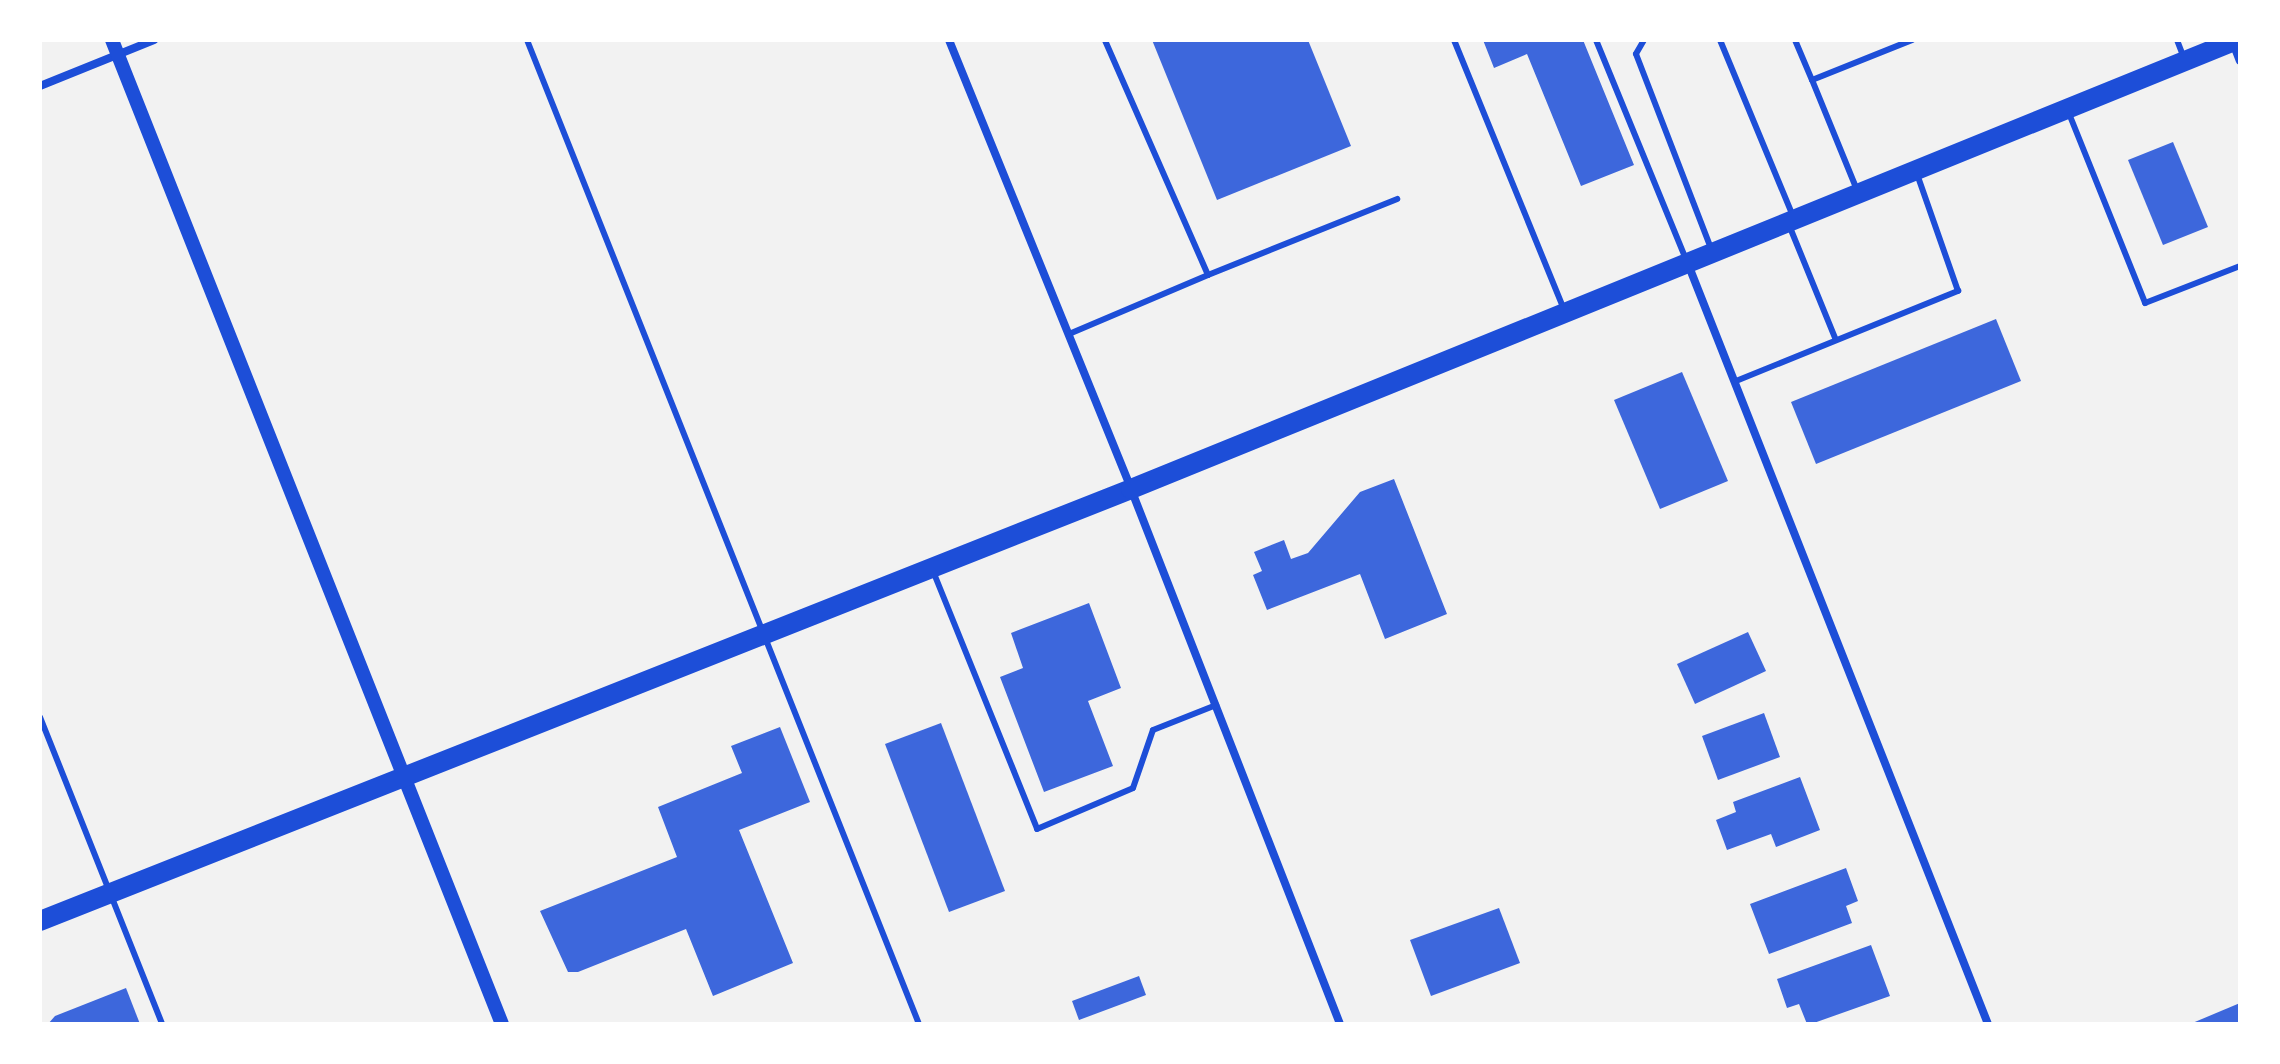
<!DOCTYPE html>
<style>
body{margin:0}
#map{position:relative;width:2280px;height:1064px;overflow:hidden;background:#f2f2f2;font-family:Karla,sans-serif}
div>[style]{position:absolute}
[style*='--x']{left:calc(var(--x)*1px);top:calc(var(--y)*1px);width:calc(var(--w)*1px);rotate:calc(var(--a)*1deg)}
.building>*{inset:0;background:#3d67dc}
.service>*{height:6px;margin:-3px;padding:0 3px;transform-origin:3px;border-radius:3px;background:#1d4ed8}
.minor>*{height:8px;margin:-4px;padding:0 4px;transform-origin:4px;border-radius:4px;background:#1d4ed8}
.tertiary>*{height:14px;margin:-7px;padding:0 7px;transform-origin:7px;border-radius:7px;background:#1d4ed8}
.primary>*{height:20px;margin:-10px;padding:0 10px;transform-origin:10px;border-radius:10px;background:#1d4ed8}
span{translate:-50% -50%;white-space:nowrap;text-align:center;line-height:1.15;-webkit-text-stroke:8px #fff;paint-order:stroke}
.frame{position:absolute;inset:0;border:42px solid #fff;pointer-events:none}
</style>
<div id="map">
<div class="building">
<div style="clip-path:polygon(1152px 40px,1308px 40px,1351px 146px,1217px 200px)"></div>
<div style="clip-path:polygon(1483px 40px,1583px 40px,1634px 165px,1581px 186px,1527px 54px,1494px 68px)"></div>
<div style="clip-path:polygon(2173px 142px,2208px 227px,2163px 245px,2128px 160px)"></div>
<div style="clip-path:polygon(1996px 319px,2021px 381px,1816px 464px,1791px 402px)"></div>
<div style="clip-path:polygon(1682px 372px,1728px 481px,1660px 509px,1614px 400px)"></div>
<div style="clip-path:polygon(1394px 479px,1447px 614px,1385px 639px,1360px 574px,1267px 610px,1253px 575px,1262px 571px,1254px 552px,1284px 540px,1291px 559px,1308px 553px,1360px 492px)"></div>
<div style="clip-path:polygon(1089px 603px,1121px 688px,1088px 701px,1113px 766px,1044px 792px,1000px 677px,1023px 668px,1011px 633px)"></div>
<div style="clip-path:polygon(1748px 632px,1766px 671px,1695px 704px,1677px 664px)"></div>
<div style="clip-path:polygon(1764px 713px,1780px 757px,1718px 780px,1702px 736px)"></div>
<div style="clip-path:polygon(941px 723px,1005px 891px,949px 912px,885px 744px)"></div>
<div style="clip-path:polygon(780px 727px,810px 802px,739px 830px,793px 963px,713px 996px,686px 929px,578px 972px,568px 972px,540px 911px,677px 857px,658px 807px,742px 773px,731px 746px)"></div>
<div style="clip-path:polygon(1800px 777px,1820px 830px,1776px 847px,1771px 834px,1727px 850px,1716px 820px,1736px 812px,1733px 802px)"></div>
<div style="clip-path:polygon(1846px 868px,1858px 901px,1846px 906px,1852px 923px,1769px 954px,1750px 904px)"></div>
<div style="clip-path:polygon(1499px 908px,1520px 963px,1431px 996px,1410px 940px)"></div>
<div style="clip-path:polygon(1871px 945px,1890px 996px,1811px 1024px,1807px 1024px,1799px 1004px,1787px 1008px,1777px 979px)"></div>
<div style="clip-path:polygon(1139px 976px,1146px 995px,1079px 1020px,1072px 1001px)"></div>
<div style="clip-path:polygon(126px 988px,140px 1024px,48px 1024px,55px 1016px)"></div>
<div style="clip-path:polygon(2240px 1003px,2240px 1024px,2190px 1024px)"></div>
</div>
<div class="service">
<div style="--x:527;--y:40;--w:1059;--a:68.28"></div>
<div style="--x:1454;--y:40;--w:292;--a:67.8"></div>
<div style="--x:1596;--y:40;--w:237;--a:67.7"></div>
<div style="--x:1644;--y:40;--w:16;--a:120"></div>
<div style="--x:1636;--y:54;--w:208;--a:68.9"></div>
<div style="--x:1720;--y:40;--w:191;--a:67.5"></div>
<div style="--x:1795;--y:40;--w:43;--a:67"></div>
<div style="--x:2177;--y:40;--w:19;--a:69"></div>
<div style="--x:2068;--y:111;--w:207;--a:68.1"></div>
<div style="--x:2145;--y:303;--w:102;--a:-21.3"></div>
<div style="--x:1857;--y:190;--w:119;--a:-112.2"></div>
<div style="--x:1812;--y:80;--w:108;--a:-21.8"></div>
<div style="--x:1789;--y:225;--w:124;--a:67.8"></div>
<div style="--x:1208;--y:275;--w:204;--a:-21.9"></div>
<div style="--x:1069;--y:334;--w:151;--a:-23"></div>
<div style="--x:1208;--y:275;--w:257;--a:-113.7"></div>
<div style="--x:1736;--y:381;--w:240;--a:-22.1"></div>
<div style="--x:1958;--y:291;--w:124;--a:-109.3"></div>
<div style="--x:933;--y:571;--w:278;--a:68"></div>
<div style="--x:1037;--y:829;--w:104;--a:-23.1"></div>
<div style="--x:1133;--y:788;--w:61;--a:-71"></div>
<div style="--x:1153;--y:730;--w:68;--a:-21.6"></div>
<div style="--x:40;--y:717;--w:330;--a:68.3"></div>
</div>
<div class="minor">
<div style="--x:949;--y:40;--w:484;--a:67.9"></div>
<div style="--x:1131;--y:489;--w:574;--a:68.66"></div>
<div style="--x:2233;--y:43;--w:19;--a:69"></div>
<div style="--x:40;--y:86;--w:123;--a:-22"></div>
<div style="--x:1688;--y:264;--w:817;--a:68.46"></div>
</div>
<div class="tertiary">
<div style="--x:112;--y:40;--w:1058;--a:68.38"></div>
</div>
<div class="primary">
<div style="--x:40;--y:921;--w:1173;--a:-21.6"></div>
<div style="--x:1131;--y:489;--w:1194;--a:-22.1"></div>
</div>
<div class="frame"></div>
</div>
